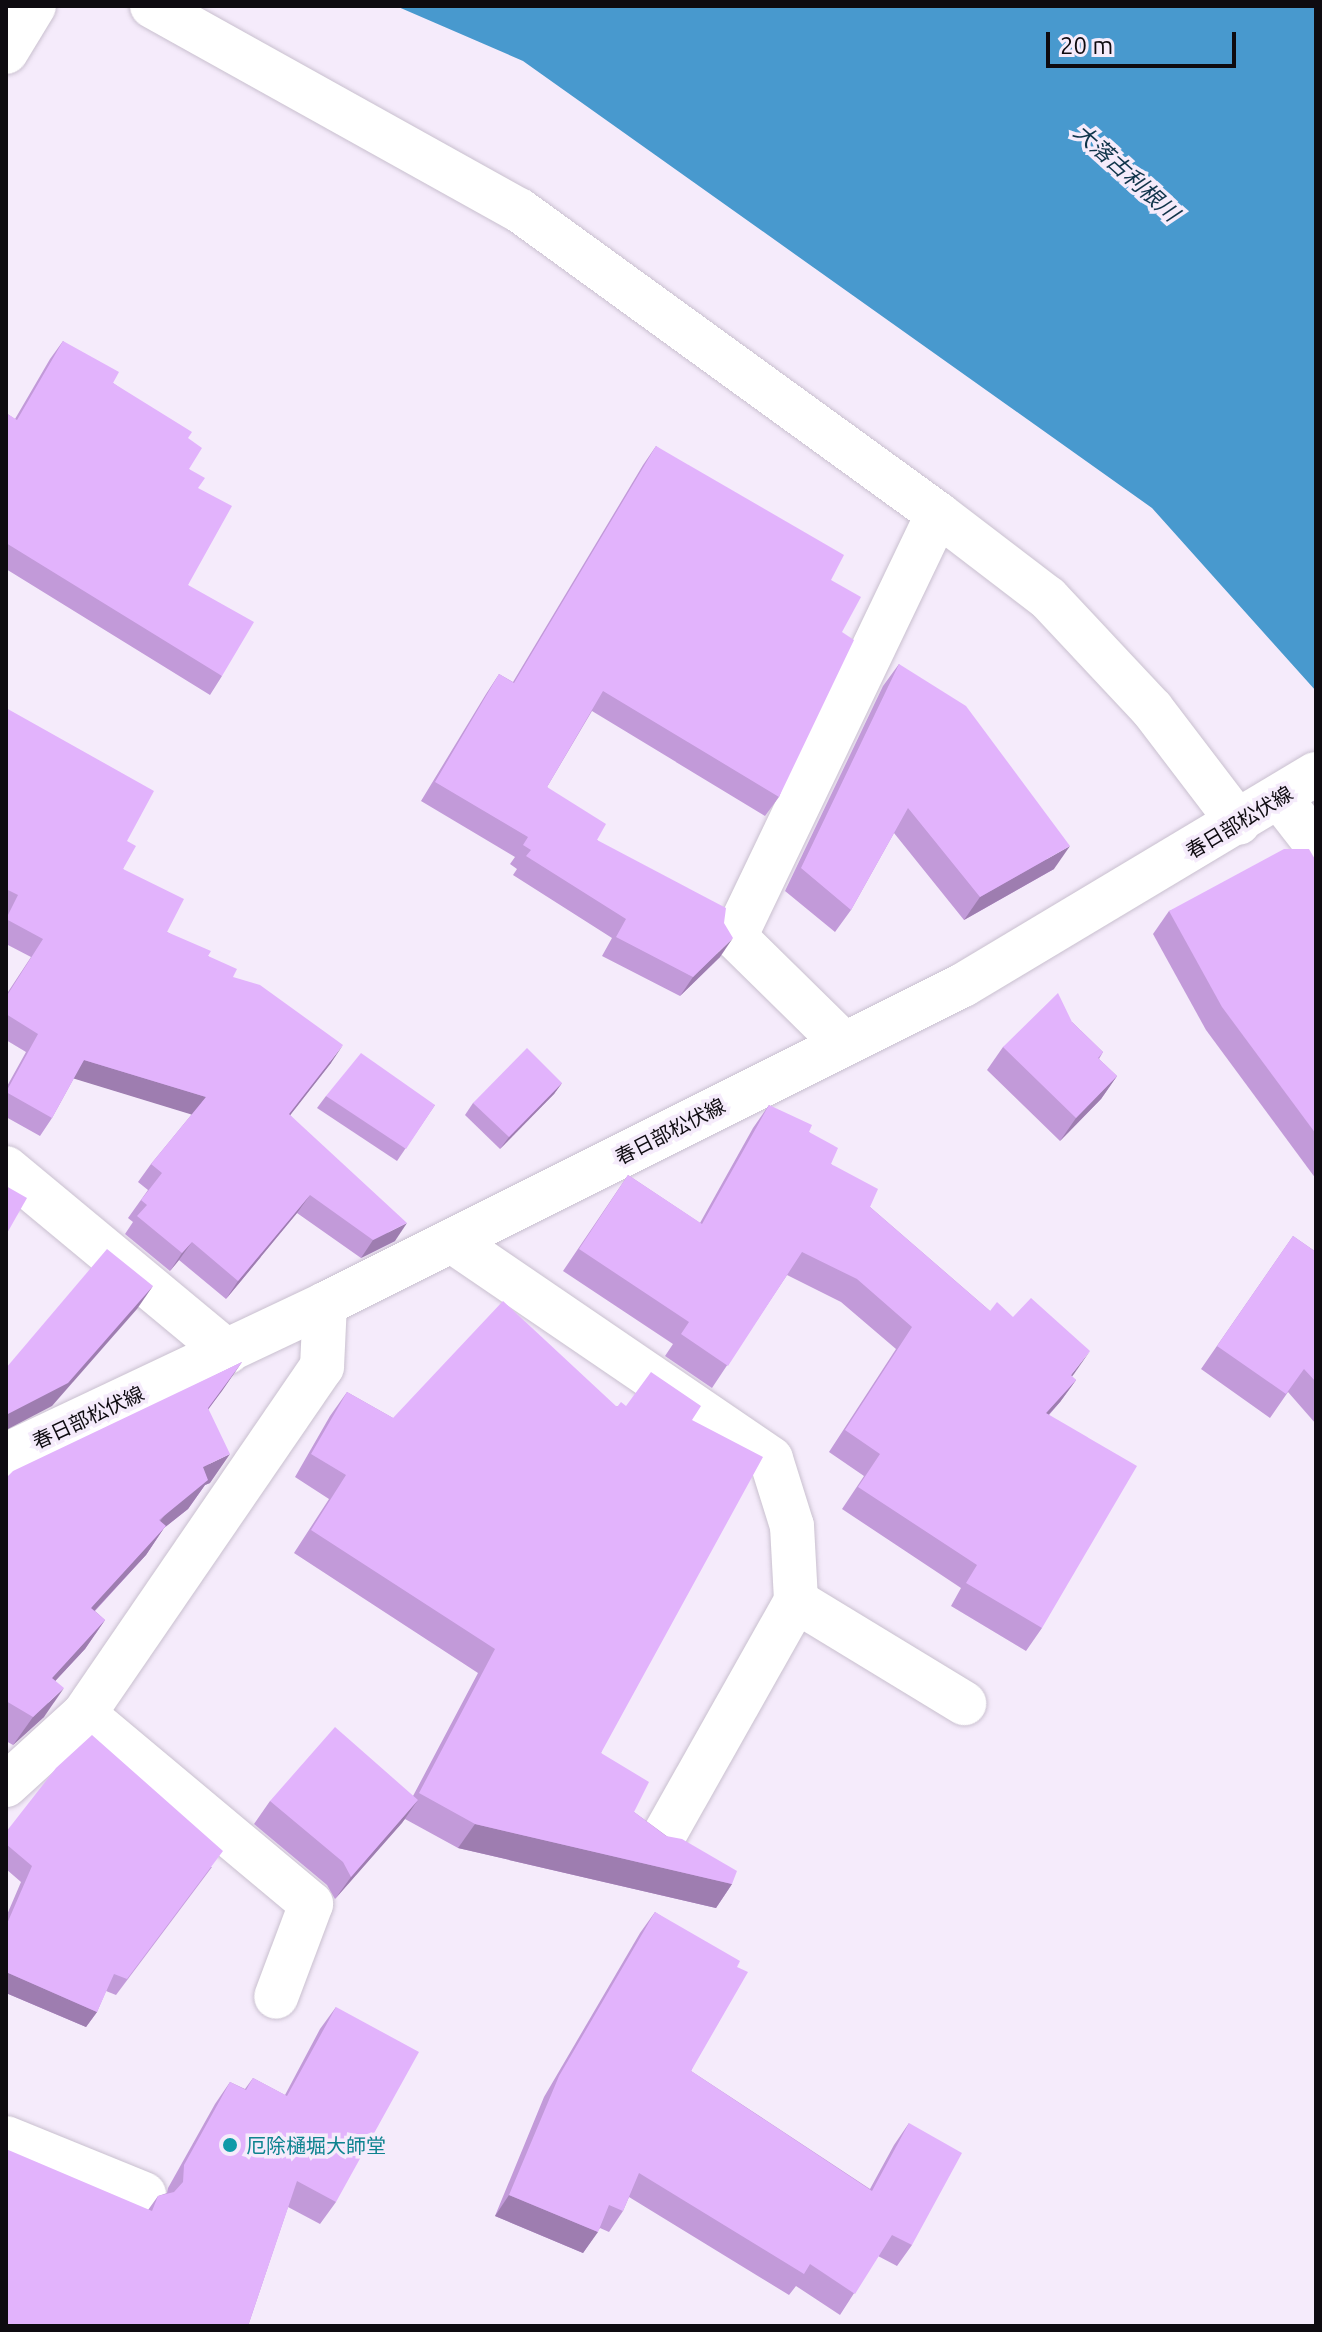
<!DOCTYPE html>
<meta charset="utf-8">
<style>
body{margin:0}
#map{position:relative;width:1322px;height:2332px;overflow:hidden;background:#f5ebfb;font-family:Ubuntu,"Noto Sans JP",sans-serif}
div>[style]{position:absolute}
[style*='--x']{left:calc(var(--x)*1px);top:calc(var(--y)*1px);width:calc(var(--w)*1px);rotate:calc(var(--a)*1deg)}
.water>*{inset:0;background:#4899ce}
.roads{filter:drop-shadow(0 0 2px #c9c0cf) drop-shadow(0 0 2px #c9c0cf)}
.minor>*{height:44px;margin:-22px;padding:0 22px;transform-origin:22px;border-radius:22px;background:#fff}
.major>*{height:44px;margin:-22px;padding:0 22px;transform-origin:22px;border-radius:22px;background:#fff}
.wall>*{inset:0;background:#c29ad9}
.shaded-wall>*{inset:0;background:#9e7db0}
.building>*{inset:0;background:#e2b3fc}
.dots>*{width:22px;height:22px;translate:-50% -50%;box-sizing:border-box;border:4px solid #f5ebfb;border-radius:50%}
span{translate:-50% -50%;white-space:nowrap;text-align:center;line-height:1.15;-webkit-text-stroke:7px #f5ebfb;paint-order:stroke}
.street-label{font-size:20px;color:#0e0b10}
.culture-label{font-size:20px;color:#0d838f}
.left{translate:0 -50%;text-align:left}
.water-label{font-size:22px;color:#10344a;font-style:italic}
.frame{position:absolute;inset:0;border:8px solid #0e0b10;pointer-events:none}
.scale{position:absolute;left:1046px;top:32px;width:190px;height:36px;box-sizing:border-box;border:4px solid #0e0b10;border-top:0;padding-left:10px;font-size:24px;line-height:28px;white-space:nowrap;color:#0e0b10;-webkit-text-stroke:6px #f5ebfb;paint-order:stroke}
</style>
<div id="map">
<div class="water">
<div style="clip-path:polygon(396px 6px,1316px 6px,1316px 691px,1152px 508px,523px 61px)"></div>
</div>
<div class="roads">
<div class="minor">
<div style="--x:152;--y:6;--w:420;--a:29.1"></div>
<div style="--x:519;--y:210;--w:518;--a:35.96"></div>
<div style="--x:938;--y:514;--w:138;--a:37.4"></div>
<div style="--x:1048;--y:598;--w:152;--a:46.9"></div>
<div style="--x:1152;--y:709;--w:143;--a:52.7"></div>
<div style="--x:6;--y:52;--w:54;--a:-58.7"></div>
<div style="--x:1280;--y:798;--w:58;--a:52"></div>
<div style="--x:844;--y:1044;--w:153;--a:-135.5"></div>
<div style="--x:735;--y:937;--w:469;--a:-64.4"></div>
<div style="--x:6;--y:1168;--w:288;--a:39.7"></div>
<div style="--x:452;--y:1241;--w:386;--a:34.3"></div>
<div style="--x:771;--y:1459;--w:70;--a:72.6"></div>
<div style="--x:792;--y:1526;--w:75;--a:86.9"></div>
<div style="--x:796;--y:1601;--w:273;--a:119.4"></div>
<div style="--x:796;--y:1601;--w:197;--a:31.3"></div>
<div style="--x:84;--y:1714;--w:296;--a:39.9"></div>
<div style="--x:311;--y:1904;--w:99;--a:110.6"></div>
<div style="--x:6;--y:1785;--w:105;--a:-42.3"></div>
<div style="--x:84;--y:1714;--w:421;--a:-55.6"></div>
<div style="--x:322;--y:1367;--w:63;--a:-87.3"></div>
<div style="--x:6;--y:2138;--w:149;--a:22.1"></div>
</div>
<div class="major">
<div style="--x:6;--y:1455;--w:353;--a:-25.3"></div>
<div style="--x:325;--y:1304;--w:713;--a:-26.57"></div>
<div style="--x:963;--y:985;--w:411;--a:-30.9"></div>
</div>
</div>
<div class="wall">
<div style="clip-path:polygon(63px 341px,113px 383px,188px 438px,189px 469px,198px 488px,188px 585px,222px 676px,210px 695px,6px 569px,6px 413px,15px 419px,50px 359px)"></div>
<div style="clip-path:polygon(656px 446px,831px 580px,842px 632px,779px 797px,765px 816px,592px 711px,547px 787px,597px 840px,720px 957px,680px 996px,602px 956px,612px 938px,513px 875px,517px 869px,510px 864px,515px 857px,421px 801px,486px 694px,499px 674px,513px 682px,643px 465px)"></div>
<div style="clip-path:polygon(899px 664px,1054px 869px,964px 920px,894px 833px,851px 910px,835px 932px,785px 891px,883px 686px)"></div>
<div style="clip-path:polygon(6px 708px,127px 841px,123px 869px,167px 932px,208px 956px,331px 1063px,290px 1115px,395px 1241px,361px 1258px,297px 1213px,226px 1299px,179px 1260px,170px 1271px,125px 1234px,133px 1222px,128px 1218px,148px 1190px,138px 1182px,151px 1164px,192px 1114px,74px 1078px,52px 1118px,40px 1136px,6px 1117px,6px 1088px,26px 1052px,6px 1040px,6px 995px,31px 957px,6px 944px)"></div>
<div style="clip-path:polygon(1316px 861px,1316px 1179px,1206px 1030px,1153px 934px,1169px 911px)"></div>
<div style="clip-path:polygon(1072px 1022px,1103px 1052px,1099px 1059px,1117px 1076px,1101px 1099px,1060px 1141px,987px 1070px,1003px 1047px)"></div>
<div style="clip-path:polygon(562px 1083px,554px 1094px,500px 1149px,465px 1115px,473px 1103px)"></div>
<div style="clip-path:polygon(326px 1096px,435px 1105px,397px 1161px,317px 1108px)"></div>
<div style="clip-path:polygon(769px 1105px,809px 1132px,831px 1164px,870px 1207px,990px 1311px,1076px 1380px,1060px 1402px,1049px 1415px,1042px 1628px,1026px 1651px,951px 1606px,961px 1588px,842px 1509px,864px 1476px,829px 1452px,896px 1349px,841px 1302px,787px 1275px,712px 1388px,665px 1356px,673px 1344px,563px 1271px,628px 1175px,700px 1223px,753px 1128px)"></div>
<div style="clip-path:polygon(1293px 1236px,1316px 1252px,1316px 1424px,1288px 1392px,1270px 1418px,1201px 1369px)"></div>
<div style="clip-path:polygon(242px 1362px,208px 1410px,210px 1483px,205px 1485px,188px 1509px,164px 1528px,146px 1555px,95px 1611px,105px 1620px,85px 1649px,55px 1681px,44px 1717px,13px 1745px,6px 1741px,6px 1478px)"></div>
<div style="clip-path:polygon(347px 1392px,393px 1418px,626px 1406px,692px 1420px,601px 1753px,634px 1812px,732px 1884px,716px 1908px,458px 1848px,405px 1819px,335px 1899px,327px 1885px,254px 1824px,270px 1801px,413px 1796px,478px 1673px,294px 1553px,329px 1499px,295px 1477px,330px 1416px)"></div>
<div style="clip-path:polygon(6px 1832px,212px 1867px,116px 1995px,106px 1991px,97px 2012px,86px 2027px,6px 1993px,6px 1917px,21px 1882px,6px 1869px)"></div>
<div style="clip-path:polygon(655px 1912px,737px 1967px,691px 2071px,870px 2189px,894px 2145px,909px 2123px,912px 2245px,897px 2266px,878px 2256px,840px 2315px,796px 2286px,789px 2295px,629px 2197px,623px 2211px,609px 2232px,600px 2228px,583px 2253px,495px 2216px,544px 2097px,640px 1933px)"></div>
<div style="clip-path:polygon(336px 2007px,336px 2202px,320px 2224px,288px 2207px,248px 2326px,148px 2210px,158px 2196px,167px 2193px,168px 2188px,215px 2104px,230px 2082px,245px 2089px,253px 2078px,285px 2095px,320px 2029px)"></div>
</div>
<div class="shaded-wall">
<div style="clip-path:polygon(1070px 846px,1054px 869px,964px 920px,980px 897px)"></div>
<div style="clip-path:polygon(733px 938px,720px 957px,680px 996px,693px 977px)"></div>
<div style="clip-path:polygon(343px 1045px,331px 1063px,277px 1132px,289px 1114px)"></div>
<div style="clip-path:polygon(84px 1060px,206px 1097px,193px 1115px,72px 1078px)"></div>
<div style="clip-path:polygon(1117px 1076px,1101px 1099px,1060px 1141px,1076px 1118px)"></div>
<div style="clip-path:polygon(562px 1083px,554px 1094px,500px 1149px,509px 1137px)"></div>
<div style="clip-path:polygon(310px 1195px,297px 1213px,226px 1299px,238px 1281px)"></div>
<div style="clip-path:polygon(407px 1223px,395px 1241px,361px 1258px,373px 1240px)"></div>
<div style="clip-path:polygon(192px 1242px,179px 1260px,170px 1271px,182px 1253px)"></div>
<div style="clip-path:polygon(153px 1286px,137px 1309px,52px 1406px,6px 1430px,6px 1415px)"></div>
<div style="clip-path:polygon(1090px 1351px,1074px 1374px,1055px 1397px,1071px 1375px)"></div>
<div style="clip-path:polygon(242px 1362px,222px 1391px,187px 1437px,208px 1408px)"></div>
<div style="clip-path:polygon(1076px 1380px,1060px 1402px,1030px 1435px,1046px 1413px)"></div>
<div style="clip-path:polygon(230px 1454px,210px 1483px,205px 1485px,188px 1509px,164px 1528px,146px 1555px,71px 1636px,91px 1608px,203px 1467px)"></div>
<div style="clip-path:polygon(105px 1620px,85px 1649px,32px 1706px,52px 1678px)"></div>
<div style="clip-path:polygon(64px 1688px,44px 1717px,13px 1745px,33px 1717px)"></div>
<div style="clip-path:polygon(418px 1800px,402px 1823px,335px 1899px,351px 1877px)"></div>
<div style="clip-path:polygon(475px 1824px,732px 1884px,716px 1908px,458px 1848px)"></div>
<div style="clip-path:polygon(6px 1972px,97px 2012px,86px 2027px,6px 1993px)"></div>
<div style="clip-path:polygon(509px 2195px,598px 2232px,583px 2253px,495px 2216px)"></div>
</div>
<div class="building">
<div style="clip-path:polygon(63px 341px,119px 372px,113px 383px,192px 432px,188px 438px,202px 448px,189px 469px,205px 478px,198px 488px,232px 506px,188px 585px,254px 622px,222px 676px,6px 543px,6px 413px,17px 420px)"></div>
<div style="clip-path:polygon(656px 446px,844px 555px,831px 580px,861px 597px,842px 632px,854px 640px,779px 797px,603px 691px,547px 787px,606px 824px,597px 840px,726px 908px,724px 923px,733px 938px,693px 977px,616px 937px,626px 919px,526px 856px,531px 850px,523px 845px,528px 837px,435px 782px,499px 674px,514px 683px)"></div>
<div style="clip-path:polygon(899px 664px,966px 706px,1070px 846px,980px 897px,908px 808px,851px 910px,801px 868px)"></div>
<div style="clip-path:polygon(6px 708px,154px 791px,127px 841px,136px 846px,123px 869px,184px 899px,167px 932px,211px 951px,208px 956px,237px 969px,233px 977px,260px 985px,343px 1045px,289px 1114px,407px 1223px,373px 1240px,310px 1195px,238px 1281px,192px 1242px,182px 1253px,137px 1216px,147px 1205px,141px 1200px,162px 1173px,151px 1164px,206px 1097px,84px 1060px,52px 1118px,6px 1092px,38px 1034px,6px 1014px,6px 997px,43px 939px,6px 919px,18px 895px,6px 889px)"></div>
<div style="clip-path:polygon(1284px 849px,1309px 849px,1316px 861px,1316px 1134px,1222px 1007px,1169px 911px)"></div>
<div style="clip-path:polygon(1058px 993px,1072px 1022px,1103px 1052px,1098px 1058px,1117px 1076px,1076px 1118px,1003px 1047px)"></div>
<div style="clip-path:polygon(527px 1048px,562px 1083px,509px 1137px,473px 1103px)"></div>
<div style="clip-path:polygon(361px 1053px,435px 1105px,406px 1149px,326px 1096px)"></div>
<div style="clip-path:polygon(769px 1105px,812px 1125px,809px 1132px,838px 1148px,831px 1164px,878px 1189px,870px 1207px,990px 1311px,997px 1302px,1013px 1317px,1031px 1298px,1090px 1351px,1071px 1375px,1076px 1380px,1046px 1413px,1137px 1466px,1042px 1628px,966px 1583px,977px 1565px,858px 1487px,880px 1454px,845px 1430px,912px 1327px,857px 1279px,802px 1252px,728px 1366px,681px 1334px,689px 1322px,579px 1249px,628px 1175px,702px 1224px)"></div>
<div style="clip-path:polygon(6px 1186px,27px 1198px,6px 1235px)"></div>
<div style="clip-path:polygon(1293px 1236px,1316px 1252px,1316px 1382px,1304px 1369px,1286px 1394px,1217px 1346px)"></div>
<div style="clip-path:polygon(107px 1249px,153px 1286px,68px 1383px,6px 1415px,6px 1368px)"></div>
<div style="clip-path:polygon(503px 1301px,617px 1407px,621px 1402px,626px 1406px,651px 1372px,701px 1406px,692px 1420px,763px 1457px,601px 1753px,649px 1782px,634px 1812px,666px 1836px,682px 1839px,737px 1871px,732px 1884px,475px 1824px,419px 1793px,495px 1649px,311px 1530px,346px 1475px,311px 1454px,347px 1392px,393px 1418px)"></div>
<div style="clip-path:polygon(242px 1362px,208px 1408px,230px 1454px,203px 1467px,208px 1480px,159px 1520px,166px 1526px,91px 1608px,105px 1620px,52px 1678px,64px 1688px,33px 1717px,6px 1701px,6px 1478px,13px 1471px)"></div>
<div style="clip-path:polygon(335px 1727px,418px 1800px,351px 1877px,343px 1862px,270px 1801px)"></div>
<div style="clip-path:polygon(92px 1735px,223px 1851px,127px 1979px,114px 1974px,97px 2012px,6px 1972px,6px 1926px,32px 1866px,6px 1844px,6px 1832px,56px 1768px)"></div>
<div style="clip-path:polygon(655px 1912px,740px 1961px,737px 1967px,748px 1972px,691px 2071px,872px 2191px,909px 2123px,962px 2153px,912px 2245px,892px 2235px,855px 2294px,810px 2264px,804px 2274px,639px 2173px,623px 2211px,609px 2205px,598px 2232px,509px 2195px,559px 2076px)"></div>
<div style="clip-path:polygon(336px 2007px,419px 2052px,336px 2202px,297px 2181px,248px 2326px,6px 2326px,6px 2149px,152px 2211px,158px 2196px,174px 2192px,183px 2182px,184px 2165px,230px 2082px,246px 2090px,253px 2078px,287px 2096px)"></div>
</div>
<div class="dots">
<div style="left:230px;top:2145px;background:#0f9aa8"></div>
</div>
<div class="street-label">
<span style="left:1239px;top:822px;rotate:-31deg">春日部松伏線</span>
<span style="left:670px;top:1131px;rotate:-27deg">春日部松伏線</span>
<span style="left:88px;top:1417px;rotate:-25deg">春日部松伏線</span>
</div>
<div class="culture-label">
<span class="left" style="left:246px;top:2145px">厄除樋堀大師堂</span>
</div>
<div class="water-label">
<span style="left:1127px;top:172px;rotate:42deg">大落古利根川</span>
</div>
<div class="frame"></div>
<div class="scale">20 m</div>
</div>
